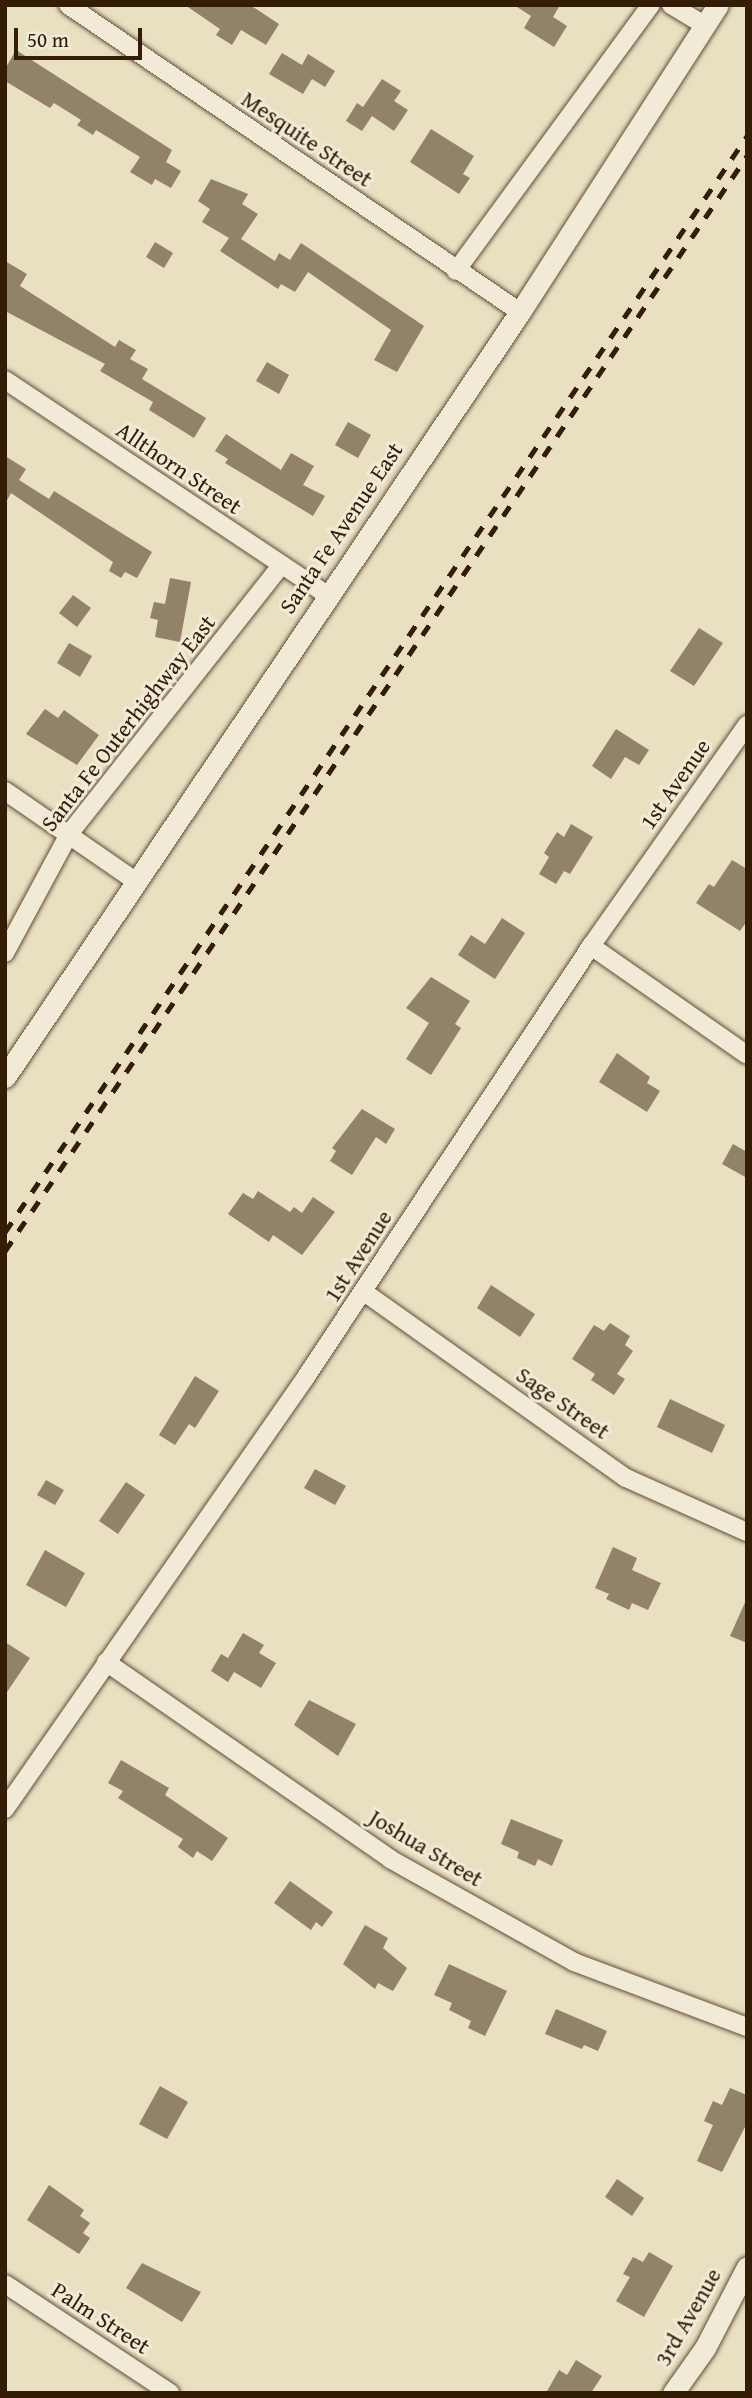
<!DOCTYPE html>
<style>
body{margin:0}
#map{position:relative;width:752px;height:2398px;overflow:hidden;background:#e9dfc1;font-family:"Gentium Book Plus",serif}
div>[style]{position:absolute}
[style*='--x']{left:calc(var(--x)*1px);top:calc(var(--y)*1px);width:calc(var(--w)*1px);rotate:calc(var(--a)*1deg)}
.building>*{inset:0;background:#928268}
.roads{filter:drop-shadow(0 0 2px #604e36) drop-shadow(0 0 2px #604e36)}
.minor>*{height:18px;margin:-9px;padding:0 9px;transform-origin:9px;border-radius:9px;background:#f1ead7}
.tertiary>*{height:21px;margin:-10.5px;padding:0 10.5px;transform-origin:10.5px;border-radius:10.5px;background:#f1ead7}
.rail>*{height:5px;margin-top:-2.5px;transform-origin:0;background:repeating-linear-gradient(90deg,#331d07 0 12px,transparent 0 24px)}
span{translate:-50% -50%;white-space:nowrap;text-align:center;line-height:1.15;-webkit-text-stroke:6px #f1ead7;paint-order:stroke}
.street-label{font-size:23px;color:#331d07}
.frame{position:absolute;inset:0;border:7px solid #331d07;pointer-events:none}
.scale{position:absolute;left:14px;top:28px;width:128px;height:32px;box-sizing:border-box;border:4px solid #331d07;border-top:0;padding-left:9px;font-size:21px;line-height:24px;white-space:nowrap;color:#331d07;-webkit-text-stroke:5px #f1ead7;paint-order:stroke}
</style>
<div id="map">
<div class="building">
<div style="clip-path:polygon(185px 5px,250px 5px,279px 24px,266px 45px,241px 30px,232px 45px,216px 35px,220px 29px)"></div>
<div style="clip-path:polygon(514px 5px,560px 5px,553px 17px,567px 26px,554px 47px,524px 28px,531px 16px)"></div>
<div style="clip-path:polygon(16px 50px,172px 150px,166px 162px,181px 171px,171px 188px,155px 179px,152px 185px,130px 172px,140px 157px,96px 130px,93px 135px,77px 125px,81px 120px,54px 103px,50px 108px,5px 81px,5px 69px)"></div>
<div style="clip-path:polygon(282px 53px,302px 65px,308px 54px,335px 71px,325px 87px,312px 79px,303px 94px,269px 74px)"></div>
<div style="clip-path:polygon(382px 79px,401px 91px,394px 101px,408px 110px,394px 131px,372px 116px,362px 131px,346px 121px,357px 103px,363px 107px)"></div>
<div style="clip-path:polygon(431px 129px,474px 156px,463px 174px,470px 178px,459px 194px,410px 162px)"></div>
<div style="clip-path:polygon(211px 179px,248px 194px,242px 204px,258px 214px,241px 239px,275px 261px,279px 253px,290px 260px,301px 243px,424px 326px,397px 372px,374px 360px,391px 330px,308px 272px,295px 292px,281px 284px,278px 289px,220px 251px,229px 238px,202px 222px,210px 209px,198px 201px)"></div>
<div style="clip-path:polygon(155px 242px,173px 253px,164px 268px,146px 257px)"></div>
<div style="clip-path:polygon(5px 261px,27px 274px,20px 286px,115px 347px,119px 340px,136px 350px,130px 359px,148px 369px,142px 379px,206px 418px,194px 438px,149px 410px,153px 402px,100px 371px,105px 364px,5px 311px)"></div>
<div style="clip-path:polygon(267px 362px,289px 375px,279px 394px,256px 381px)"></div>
<div style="clip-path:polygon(348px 422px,371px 435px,358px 458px,335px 445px)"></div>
<div style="clip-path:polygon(226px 434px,281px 470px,291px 453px,314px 466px,303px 485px,325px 496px,313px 516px,225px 463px,228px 459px,215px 451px)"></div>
<div style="clip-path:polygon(5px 456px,26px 469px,19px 480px,49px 499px,54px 491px,152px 552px,137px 578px,125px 572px,121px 578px,109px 571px,113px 562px,11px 493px,5px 504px)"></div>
<div style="clip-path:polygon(170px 578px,191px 582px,180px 642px,155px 637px,158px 620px,150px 618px,154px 602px,165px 604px)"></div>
<div style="clip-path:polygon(73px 595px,91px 608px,77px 627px,59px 613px)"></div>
<div style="clip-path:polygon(699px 628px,723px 643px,694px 686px,670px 671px)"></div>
<div style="clip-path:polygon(69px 643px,92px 656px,80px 677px,57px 663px)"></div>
<div style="clip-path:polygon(45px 709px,58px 718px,64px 710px,99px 735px,77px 765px,26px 734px)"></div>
<div style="clip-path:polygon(616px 729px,649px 750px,639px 765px,625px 757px,611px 779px,592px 766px)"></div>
<div style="clip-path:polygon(571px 824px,593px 837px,570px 874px,564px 871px,556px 884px,539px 874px,549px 857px,544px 853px,557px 832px,564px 837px)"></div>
<div style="clip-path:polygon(732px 860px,747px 869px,747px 921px,740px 931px,696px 903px,709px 884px,714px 887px)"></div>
<div style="clip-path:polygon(502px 918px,525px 933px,495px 979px,458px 955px,471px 935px,485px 944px)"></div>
<div style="clip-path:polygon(431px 977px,470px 1001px,455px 1024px,461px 1028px,431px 1075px,406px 1059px,429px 1023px,406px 1008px)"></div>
<div style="clip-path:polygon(617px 1053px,650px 1077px,647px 1083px,660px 1091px,647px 1112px,599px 1082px)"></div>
<div style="clip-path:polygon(362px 1109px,395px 1129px,386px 1144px,376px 1137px,352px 1175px,330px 1161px,336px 1151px,332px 1148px)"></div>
<div style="clip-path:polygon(733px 1144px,747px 1152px,747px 1178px,722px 1164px)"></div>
<div style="clip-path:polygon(258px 1191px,290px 1212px,294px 1207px,302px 1213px,313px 1197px,335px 1212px,302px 1255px,273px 1235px,269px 1242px,228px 1214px,243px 1193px,253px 1199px)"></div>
<div style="clip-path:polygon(491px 1285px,535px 1314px,520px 1337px,477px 1308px)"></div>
<div style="clip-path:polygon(610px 1323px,630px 1336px,625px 1345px,633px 1351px,617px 1374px,625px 1379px,614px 1395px,591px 1380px,595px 1374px,572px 1359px,594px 1325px,604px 1331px)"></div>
<div style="clip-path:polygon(195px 1376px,219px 1391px,195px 1428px,189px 1424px,175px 1445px,159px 1435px)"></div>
<div style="clip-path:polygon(670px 1399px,725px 1425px,712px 1453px,657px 1427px)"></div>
<div style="clip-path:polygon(315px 1469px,346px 1486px,335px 1505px,304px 1488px)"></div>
<div style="clip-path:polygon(46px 1480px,64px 1490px,55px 1505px,37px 1495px)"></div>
<div style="clip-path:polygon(126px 1482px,145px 1495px,118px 1534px,99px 1521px)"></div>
<div style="clip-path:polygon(613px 1547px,637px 1558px,632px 1570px,661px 1583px,648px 1610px,632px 1603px,629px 1610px,606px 1599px,609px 1594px,595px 1588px)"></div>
<div style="clip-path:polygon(45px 1550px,85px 1573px,66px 1607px,26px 1585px)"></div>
<div style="clip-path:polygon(747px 1598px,747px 1643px,730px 1636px)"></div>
<div style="clip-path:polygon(243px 1633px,264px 1645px,259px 1653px,276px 1663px,261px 1688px,234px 1672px,228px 1682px,211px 1671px,221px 1654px,228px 1658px)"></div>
<div style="clip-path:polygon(5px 1642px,30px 1658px,5px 1695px)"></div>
<div style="clip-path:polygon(309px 1700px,356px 1724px,338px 1756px,294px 1725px)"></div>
<div style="clip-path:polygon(121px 1760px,169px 1788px,165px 1795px,228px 1838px,212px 1861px,197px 1851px,193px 1858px,178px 1847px,183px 1839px,118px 1798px,123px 1791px,108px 1783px)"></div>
<div style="clip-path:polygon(511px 1819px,563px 1840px,552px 1866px,538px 1859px,535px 1866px,517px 1858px,519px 1852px,501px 1844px)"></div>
<div style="clip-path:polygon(290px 1881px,333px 1912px,322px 1927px,316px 1922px,311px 1930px,274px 1903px)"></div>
<div style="clip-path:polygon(365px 1925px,388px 1938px,383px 1948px,407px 1968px,393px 1991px,378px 1983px,375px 1989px,343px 1964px)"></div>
<div style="clip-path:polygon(449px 1964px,507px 1991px,485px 2036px,468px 2028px,471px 2021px,449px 2010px,452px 2003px,434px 1995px)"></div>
<div style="clip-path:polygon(556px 2009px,607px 2031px,598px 2051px,584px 2045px,582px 2049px,545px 2034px)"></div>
<div style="clip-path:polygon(160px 2086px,188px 2102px,167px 2139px,139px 2124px)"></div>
<div style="clip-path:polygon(730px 2088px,747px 2095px,747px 2123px,722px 2172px,697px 2161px,713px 2125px,704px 2121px,713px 2101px,722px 2105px)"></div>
<div style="clip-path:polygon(617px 2179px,644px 2198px,632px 2216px,605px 2197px)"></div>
<div style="clip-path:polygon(49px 2185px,84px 2210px,80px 2216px,90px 2223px,83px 2233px,90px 2238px,79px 2254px,27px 2220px)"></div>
<div style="clip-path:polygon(649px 2252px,673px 2266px,644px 2317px,616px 2301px,630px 2277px,623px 2274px,633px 2257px,643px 2262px)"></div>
<div style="clip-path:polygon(142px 2263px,201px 2292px,182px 2322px,126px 2288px)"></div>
<div style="clip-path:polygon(576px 2360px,602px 2376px,591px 2393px,546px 2393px,559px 2370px,567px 2375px)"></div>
</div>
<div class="roads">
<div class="minor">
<div style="--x:68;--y:5;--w:546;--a:34.18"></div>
<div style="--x:671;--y:5;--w:39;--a:31"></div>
<div style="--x:456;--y:271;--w:330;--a:-53.8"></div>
<div style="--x:5;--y:380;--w:387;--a:33.7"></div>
<div style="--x:5;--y:791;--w:160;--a:34.6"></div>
<div style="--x:591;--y:946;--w:190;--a:34.9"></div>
<div style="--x:5;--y:953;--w:135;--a:-61.7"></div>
<div style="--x:69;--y:834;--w:342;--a:-51.7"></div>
<div style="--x:364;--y:1292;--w:321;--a:35.4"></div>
<div style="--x:626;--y:1478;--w:133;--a:24.1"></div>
<div style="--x:106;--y:1662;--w:346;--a:34.7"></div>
<div style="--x:390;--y:1859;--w:211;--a:29.2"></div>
<div style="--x:574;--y:1962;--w:185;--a:20.6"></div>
<div style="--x:5;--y:1809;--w:527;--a:-55.13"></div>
<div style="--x:306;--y:1377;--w:517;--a:-56.53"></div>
<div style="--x:591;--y:946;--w:271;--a:-54.8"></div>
<div style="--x:5;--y:2284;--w:198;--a:33.4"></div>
</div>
<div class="tertiary">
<div style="--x:5;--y:1077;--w:922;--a:-56.05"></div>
<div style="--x:520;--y:312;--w:365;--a:-57.2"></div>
<div style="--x:673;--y:2393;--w:55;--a:-54.6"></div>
<div style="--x:705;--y:2348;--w:91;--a:-62.6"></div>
</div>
</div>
<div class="rail">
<div style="--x:5;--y:1232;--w:1324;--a:-55.9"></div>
<div style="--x:5;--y:1251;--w:1323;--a:-55.88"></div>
</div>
<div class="street-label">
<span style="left:307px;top:139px;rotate:34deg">Mesquite Street</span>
<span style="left:179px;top:468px;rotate:34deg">Allthorn Street</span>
<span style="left:341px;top:528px;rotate:-56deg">Santa Fe Avenue East</span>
<span style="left:128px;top:723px;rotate:-52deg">Santa Fe Outerhighway East</span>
<span style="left:675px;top:784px;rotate:-55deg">1st Avenue</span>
<span style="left:358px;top:1256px;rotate:-57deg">1st Avenue</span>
<span style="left:563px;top:1403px;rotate:35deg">Sage Street</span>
<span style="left:426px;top:1848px;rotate:31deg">Joshua Street</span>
<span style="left:688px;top:2317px;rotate:-60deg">3rd Avenue</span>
<span style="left:101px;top:2318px;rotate:33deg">Palm Street</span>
</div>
<div class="frame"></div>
<div class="scale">50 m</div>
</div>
